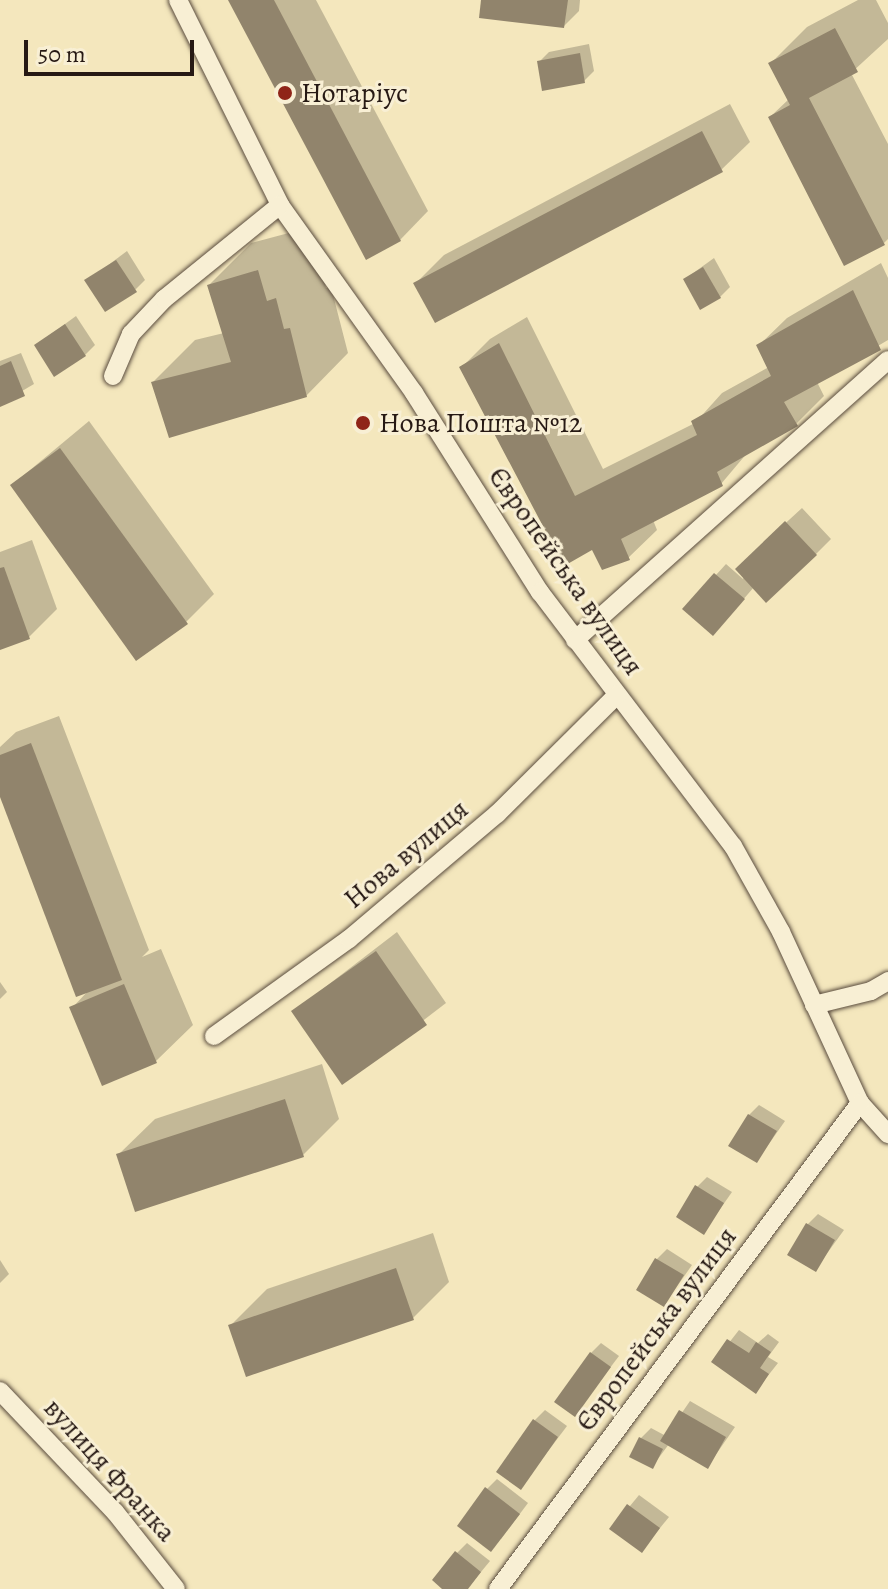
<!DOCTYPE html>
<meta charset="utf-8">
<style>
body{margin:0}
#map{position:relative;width:888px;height:1589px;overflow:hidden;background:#f4e7bd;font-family:Alegreya,serif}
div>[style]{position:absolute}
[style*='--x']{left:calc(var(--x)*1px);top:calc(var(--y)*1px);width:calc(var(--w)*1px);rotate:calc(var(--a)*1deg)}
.shadow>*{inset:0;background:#0003}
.building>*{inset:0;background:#91846c}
.roads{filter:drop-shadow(0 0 2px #5a4c3e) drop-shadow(0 0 2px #5a4c3e)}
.minor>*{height:18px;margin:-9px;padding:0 9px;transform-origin:9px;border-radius:9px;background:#f8efd4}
.dots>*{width:22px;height:22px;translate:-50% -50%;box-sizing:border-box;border:4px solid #f8efd4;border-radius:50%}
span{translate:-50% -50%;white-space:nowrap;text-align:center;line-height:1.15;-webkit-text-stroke:6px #f8efd4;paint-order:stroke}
.poi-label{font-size:28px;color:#261914}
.left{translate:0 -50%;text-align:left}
.street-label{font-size:28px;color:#261914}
.scale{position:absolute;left:24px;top:40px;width:170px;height:36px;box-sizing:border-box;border:4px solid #261914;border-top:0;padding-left:10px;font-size:24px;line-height:28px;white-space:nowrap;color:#261914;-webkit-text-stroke:6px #f8efd4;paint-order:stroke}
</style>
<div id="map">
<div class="shadow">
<div style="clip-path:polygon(230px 0,316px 0,428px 211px,400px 240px)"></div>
<div style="clip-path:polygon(483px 0,580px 0,579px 11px,564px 26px)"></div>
<div style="clip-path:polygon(858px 0,876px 0,888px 23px,888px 39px,851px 73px,888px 144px,888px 239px,884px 243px,770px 117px,789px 99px,771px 63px,807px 27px)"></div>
<div style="clip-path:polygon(589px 44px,594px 71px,584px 81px,539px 62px,549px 52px)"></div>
<div style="clip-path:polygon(730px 104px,750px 142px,721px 170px,416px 283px,444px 255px)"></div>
<div style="clip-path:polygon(300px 230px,318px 258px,326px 288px,331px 287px,348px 353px,306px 396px,153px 382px,195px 340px,224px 333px,209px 285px,251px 243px)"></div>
<div style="clip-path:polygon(127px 251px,145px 280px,135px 290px,87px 281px)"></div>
<div style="clip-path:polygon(714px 258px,730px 287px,720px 297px,685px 279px)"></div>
<div style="clip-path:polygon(881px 263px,888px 278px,888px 340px,817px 382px,824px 396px,796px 424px,748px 452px,721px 484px,653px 520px,657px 530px,628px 558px,593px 547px,462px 367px,490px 339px,527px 317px,603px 469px,695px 423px,722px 393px,769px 367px,758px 346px,787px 318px)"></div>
<div style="clip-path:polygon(76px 316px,95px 345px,85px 355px,36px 345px)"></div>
<div style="clip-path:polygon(21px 353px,34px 384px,0 404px,0 361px)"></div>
<div style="clip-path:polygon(89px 421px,214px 594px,186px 622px,12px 485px)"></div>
<div style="clip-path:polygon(802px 508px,831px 539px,816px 554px,754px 587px,723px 623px,685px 609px,726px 564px,743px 579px,752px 554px)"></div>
<div style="clip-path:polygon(32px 540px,57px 609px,29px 637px,0 648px,0 552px)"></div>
<div style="clip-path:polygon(59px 716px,149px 950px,142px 957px,161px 949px,193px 1025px,156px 1061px,72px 1008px,88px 991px,0 792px,0 747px,16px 732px)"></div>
<div style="clip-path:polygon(397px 932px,446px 1003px,343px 1082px,294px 1011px)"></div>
<div style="clip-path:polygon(0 982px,7px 992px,0 999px)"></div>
<div style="clip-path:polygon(322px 1064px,339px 1119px,303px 1155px,118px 1155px,155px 1119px)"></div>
<div style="clip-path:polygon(759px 1105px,785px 1121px,757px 1161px,749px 1115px)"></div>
<div style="clip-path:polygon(707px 1177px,732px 1192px,704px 1232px,697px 1187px)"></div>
<div style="clip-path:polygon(818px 1214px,844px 1230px,815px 1270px,808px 1224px)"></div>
<div style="clip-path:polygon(433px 1233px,449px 1282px,413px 1318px,231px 1325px,267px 1289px)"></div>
<div style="clip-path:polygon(667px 1249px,692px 1265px,664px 1305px,657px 1259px)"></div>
<div style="clip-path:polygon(0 1260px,9px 1274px,0 1283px)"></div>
<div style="clip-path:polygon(739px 1330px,758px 1343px,768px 1334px,779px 1342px,768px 1357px,778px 1363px,756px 1391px,714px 1362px)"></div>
<div style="clip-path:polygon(601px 1343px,619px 1356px,575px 1414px,591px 1353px)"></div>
<div style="clip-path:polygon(690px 1401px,735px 1427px,708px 1466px,669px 1444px,652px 1467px,641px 1438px,651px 1428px,666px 1436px)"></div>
<div style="clip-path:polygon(545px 1410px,567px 1426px,521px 1487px,535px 1420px)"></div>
<div style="clip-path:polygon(497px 1479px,528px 1503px,501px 1539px,487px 1489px)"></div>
<div style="clip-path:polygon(639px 1495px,669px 1517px,642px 1550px,612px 1528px)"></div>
<div style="clip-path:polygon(467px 1543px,490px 1561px,467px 1589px,445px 1589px,457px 1553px)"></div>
</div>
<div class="building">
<div style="clip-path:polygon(228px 0,274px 0,401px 241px,366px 260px)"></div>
<div style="clip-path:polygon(481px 0,568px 0,564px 28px,479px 18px)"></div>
<div style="clip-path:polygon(835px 28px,858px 72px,809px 98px,885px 245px,844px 266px,768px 117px,790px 105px,768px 63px)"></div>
<div style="clip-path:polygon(580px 53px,585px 83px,542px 91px,537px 61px)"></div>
<div style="clip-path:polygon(702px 131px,723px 172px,435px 323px,413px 283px)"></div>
<div style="clip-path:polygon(116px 260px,137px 292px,105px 312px,84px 280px)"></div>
<div style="clip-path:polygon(703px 267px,721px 298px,700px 310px,683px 279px)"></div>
<div style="clip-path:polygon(258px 270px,267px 301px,276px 298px,284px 329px,290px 328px,307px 397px,169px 438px,151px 382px,231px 362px,207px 285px)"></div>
<div style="clip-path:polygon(853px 290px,881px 350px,784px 402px,798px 426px,717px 472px,723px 486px,621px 539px,630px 560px,602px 570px,592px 550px,564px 566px,459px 367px,499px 343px,575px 496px,697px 435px,691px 421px,771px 376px,756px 345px)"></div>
<div style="clip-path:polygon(65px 324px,86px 356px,54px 377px,34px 345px)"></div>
<div style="clip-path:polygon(11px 361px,25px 396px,0 407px,0 366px)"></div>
<div style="clip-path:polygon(60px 448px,188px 624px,136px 661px,10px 485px)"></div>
<div style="clip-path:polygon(785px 521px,817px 555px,766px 603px,735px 569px)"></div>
<div style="clip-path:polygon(4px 567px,30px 639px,0 650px,0 568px)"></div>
<div style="clip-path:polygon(714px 573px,745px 599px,713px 636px,682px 609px)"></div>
<div style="clip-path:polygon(31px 743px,122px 980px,76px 997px,0 797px,0 755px)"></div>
<div style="clip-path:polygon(376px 951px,427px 1025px,342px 1085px,291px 1011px)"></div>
<div style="clip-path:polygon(124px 984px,157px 1063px,102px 1086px,69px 1007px)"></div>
<div style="clip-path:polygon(285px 1099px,304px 1157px,135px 1212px,116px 1154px)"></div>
<div style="clip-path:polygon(748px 1114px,777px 1131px,757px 1163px,728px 1146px)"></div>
<div style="clip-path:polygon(695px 1185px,724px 1203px,704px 1235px,676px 1217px)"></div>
<div style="clip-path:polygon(806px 1223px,835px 1240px,816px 1272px,787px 1255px)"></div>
<div style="clip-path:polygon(655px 1258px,684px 1275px,664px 1307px,636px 1290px)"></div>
<div style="clip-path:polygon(396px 1268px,414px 1320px,246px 1377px,228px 1325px)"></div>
<div style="clip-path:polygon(727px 1339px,749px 1353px,756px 1342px,771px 1352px,760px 1368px,769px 1374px,756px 1394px,711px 1362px)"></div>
<div style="clip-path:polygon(590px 1352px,611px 1367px,575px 1417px,554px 1402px)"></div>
<div style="clip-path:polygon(679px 1410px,726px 1437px,708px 1469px,660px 1441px)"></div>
<div style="clip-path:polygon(533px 1419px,558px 1437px,521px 1490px,496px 1472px)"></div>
<div style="clip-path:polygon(639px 1437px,663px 1449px,653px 1469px,629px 1457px)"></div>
<div style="clip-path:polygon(485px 1487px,520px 1514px,491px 1552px,457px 1526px)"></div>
<div style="clip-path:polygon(627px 1504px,660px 1528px,642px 1553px,609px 1529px)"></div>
<div style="clip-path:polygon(455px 1551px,481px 1572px,468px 1589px,442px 1589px,432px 1580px)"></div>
</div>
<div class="roads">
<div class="minor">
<div style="--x:178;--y:0;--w:229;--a:63.5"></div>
<div style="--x:280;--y:205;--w:231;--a:54.5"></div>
<div style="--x:414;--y:393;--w:236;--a:57.7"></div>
<div style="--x:540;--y:592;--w:319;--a:52.8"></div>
<div style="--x:733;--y:846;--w:98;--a:60.8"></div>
<div style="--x:781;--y:932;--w:188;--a:65.2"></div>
<div style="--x:860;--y:1103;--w:42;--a:47.9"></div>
<div style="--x:113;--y:376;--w:46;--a:-66.8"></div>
<div style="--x:131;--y:334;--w:48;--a:-46.7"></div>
<div style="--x:164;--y:299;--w:149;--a:-39"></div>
<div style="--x:575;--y:640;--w:420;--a:-41.8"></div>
<div style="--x:814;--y:1005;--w:59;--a:-13.8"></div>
<div style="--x:871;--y:991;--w:20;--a:-30"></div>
<div style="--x:214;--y:1036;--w:166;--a:-35.7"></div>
<div style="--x:349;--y:939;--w:194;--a:-40.2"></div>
<div style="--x:497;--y:814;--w:169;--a:-44.8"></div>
<div style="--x:0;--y:1391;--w:167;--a:46.5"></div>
<div style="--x:115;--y:1512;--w:98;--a:51.6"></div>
<div style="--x:498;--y:1589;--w:606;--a:-53.32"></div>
</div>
</div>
<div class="dots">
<div style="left:285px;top:93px;background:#8f2418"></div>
<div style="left:363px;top:423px;background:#8f2418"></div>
</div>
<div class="poi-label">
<span class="left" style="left:301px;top:93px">Нотаріус</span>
<span class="left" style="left:379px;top:423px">Нова Пошта №12</span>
</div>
<div class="street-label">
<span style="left:566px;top:571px;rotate:55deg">Європейська вулиця</span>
<span style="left:406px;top:854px;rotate:-40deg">Нова вулиця</span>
<span style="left:656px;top:1329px;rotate:-53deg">Європейська вулиця</span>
<span style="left:110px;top:1470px;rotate:48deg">вулиця Франка</span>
</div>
<div class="scale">50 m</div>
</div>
